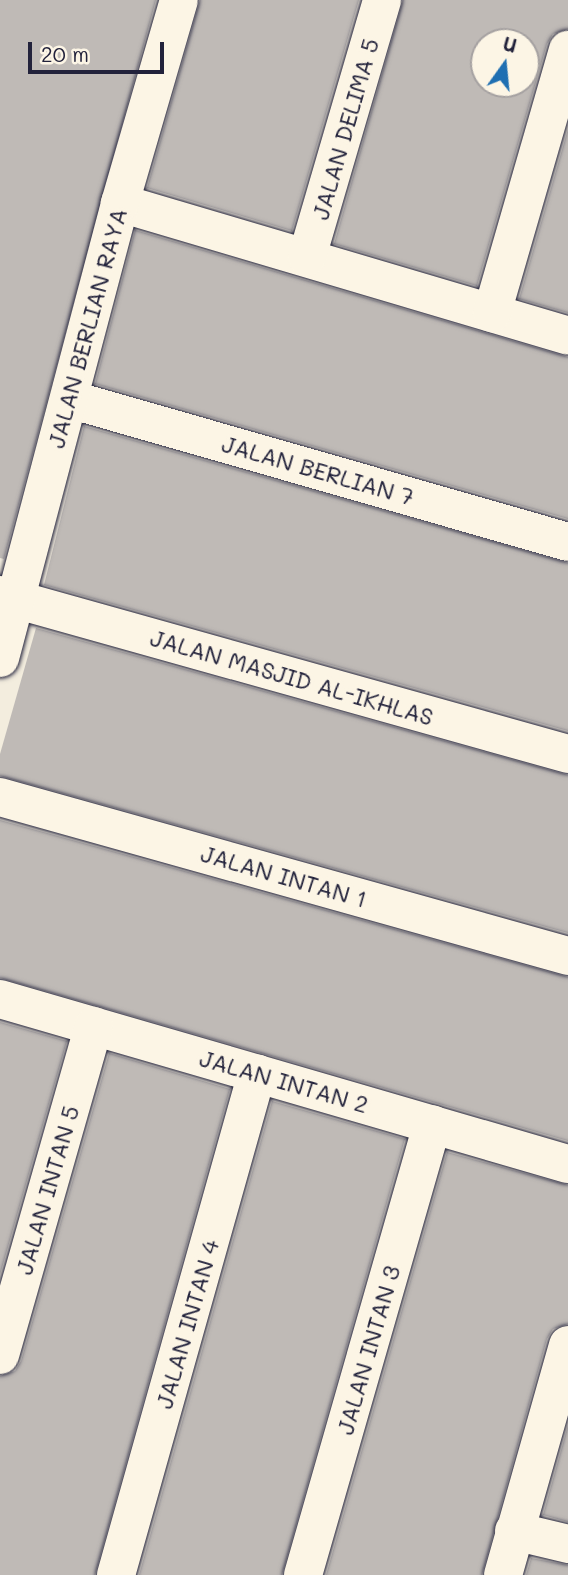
<!DOCTYPE html>
<style>
body{margin:0}
#map{position:relative;width:568px;height:1575px;overflow:hidden;background:#f3edde;font-family:Mali,sans-serif}
div>[style]{position:absolute}
[style*='--x']{left:calc(var(--x)*1px);top:calc(var(--y)*1px);width:calc(var(--w)*1px);rotate:calc(var(--a)*1deg)}
.building>*{inset:0;background:#bfbab6}
.roads{filter:drop-shadow(0 0 2px #22223b) drop-shadow(0 0 2px #22223b)}
.street>*{height:38px;margin:-19px;padding:0 19px;transform-origin:19px;border-radius:19px;background:#fcf5e5}
span{translate:-50% -50%;white-space:nowrap;text-align:center;line-height:1.15;-webkit-text-stroke:7px #fcf5e5;paint-order:stroke}
.street-label{font-size:23px;color:#22223b}
.north{position:absolute;left:470px;top:28px;width:70px;height:70px;box-sizing:border-box;background:#fcf5e5;border:2px solid #a5a1a1;border-radius:50%;rotate:15deg;font-size:19px;font-weight:700;line-height:28px;text-align:center;color:#22223b}
.north::after{content:'';display:block;margin:auto;width:24px;height:32px;background:#1f6fb2;clip-path:polygon(50% 0,100% 100%,50% 72%,0 100%)}
.scale{position:absolute;left:28px;top:42px;width:136px;height:32px;box-sizing:border-box;border:4px solid #22223b;border-top:0;padding-left:9px;font-size:21px;line-height:24px;white-space:nowrap;color:#22223b;-webkit-text-stroke:5px #fcf5e5;paint-order:stroke}
</style>
<div id="map">
<div class="building">
<div style="clip-path:polygon(0 0,156px 0,4px 559px,0 558px)"></div>
<div style="clip-path:polygon(200px 0,359px 0,292px 231px,147px 188px)"></div>
<div style="clip-path:polygon(evenodd,403px 0,568px 0,568px 29px,553px 34px,547px 44px,477px 286px,334px 244px,403px 0,484px 42px,526px 42px,526px 84px,484px 84px,484px 42px)"></div>
<div style="clip-path:polygon(568px 129px,568px 313px,519px 299px)"></div>
<div style="clip-path:polygon(135px 230px,568px 357px,568px 519px,95px 384px)"></div>
<div style="clip-path:polygon(84px 426px,568px 563px,568px 731px,44px 585px)"></div>
<div style="clip-path:polygon(36px 628px,568px 775px,568px 933px,0 776px,0 754px)"></div>
<div style="clip-path:polygon(0 820px,568px 977px,568px 1141px,0 978px)"></div>
<div style="clip-path:polygon(0 1022px,67px 1041px,0 1275px)"></div>
<div style="clip-path:polygon(109px 1053px,230px 1089px,95px 1575px,0 1575px,0 1376px,15px 1371px,21px 1361px)"></div>
<div style="clip-path:polygon(272px 1101px,405px 1139px,282px 1575px,139px 1575px)"></div>
<div style="clip-path:polygon(447px 1152px,568px 1185px,568px 1324px,553px 1329px,547px 1339px,482px 1575px,326px 1575px)"></div>
<div style="clip-path:polygon(568px 1425px,568px 1522px,543px 1515px)"></div>
<div style="clip-path:polygon(531px 1558px,568px 1565px,568px 1575px,526px 1575px)"></div>
</div>
<div class="roads">
<div class="street">
<div style="--x:120;--y:203;--w:467;--a:16.5"></div>
<div style="--x:307;--y:257;--w:268;--a:-73.7"></div>
<div style="--x:492;--y:313;--w:274;--a:-73.9"></div>
<div style="--x:69;--y:399;--w:519;--a:15.99"></div>
<div style="--x:0;--y:595;--w:590;--a:15.64"></div>
<div style="--x:0;--y:658;--w:471;--a:-75.2"></div>
<div style="--x:120;--y:203;--w:211;--a:-73.8"></div>
<div style="--x:0;--y:797;--w:590;--a:15.64"></div>
<div style="--x:0;--y:999;--w:591;--a:16.2"></div>
<div style="--x:0;--y:1355;--w:342;--a:-74.1"></div>
<div style="--x:514;--y:1531;--w:56;--a:13.5"></div>
<div style="--x:116;--y:1575;--w:521;--a:-74.31"></div>
<div style="--x:303;--y:1575;--w:469;--a:-74"></div>
<div style="--x:503;--y:1575;--w:239;--a:-74.2"></div>
</div>
</div>
<div class="street-label">
<span style="left:345px;top:129px;rotate:-74deg">JALAN DELIMA 5</span>
<span style="left:87px;top:328px;rotate:-75deg">JALAN BERLIAN RAYA</span>
<span style="left:318px;top:470px;rotate:16deg">JALAN BERLIAN 7</span>
<span style="left:292px;top:677px;rotate:16deg">JALAN MASJID AL-IKHLAS</span>
<span style="left:284px;top:876px;rotate:16deg">JALAN INTAN 1</span>
<span style="left:284px;top:1081px;rotate:16deg">JALAN INTAN 2</span>
<span style="left:47px;top:1190px;rotate:-74deg">JALAN INTAN 5</span>
<span style="left:187px;top:1324px;rotate:-74deg">JALAN INTAN 4</span>
<span style="left:368px;top:1350px;rotate:-74deg">JALAN INTAN 3</span>
</div>
<div class="north">U</div>
<div class="scale">20 m</div>
</div>
